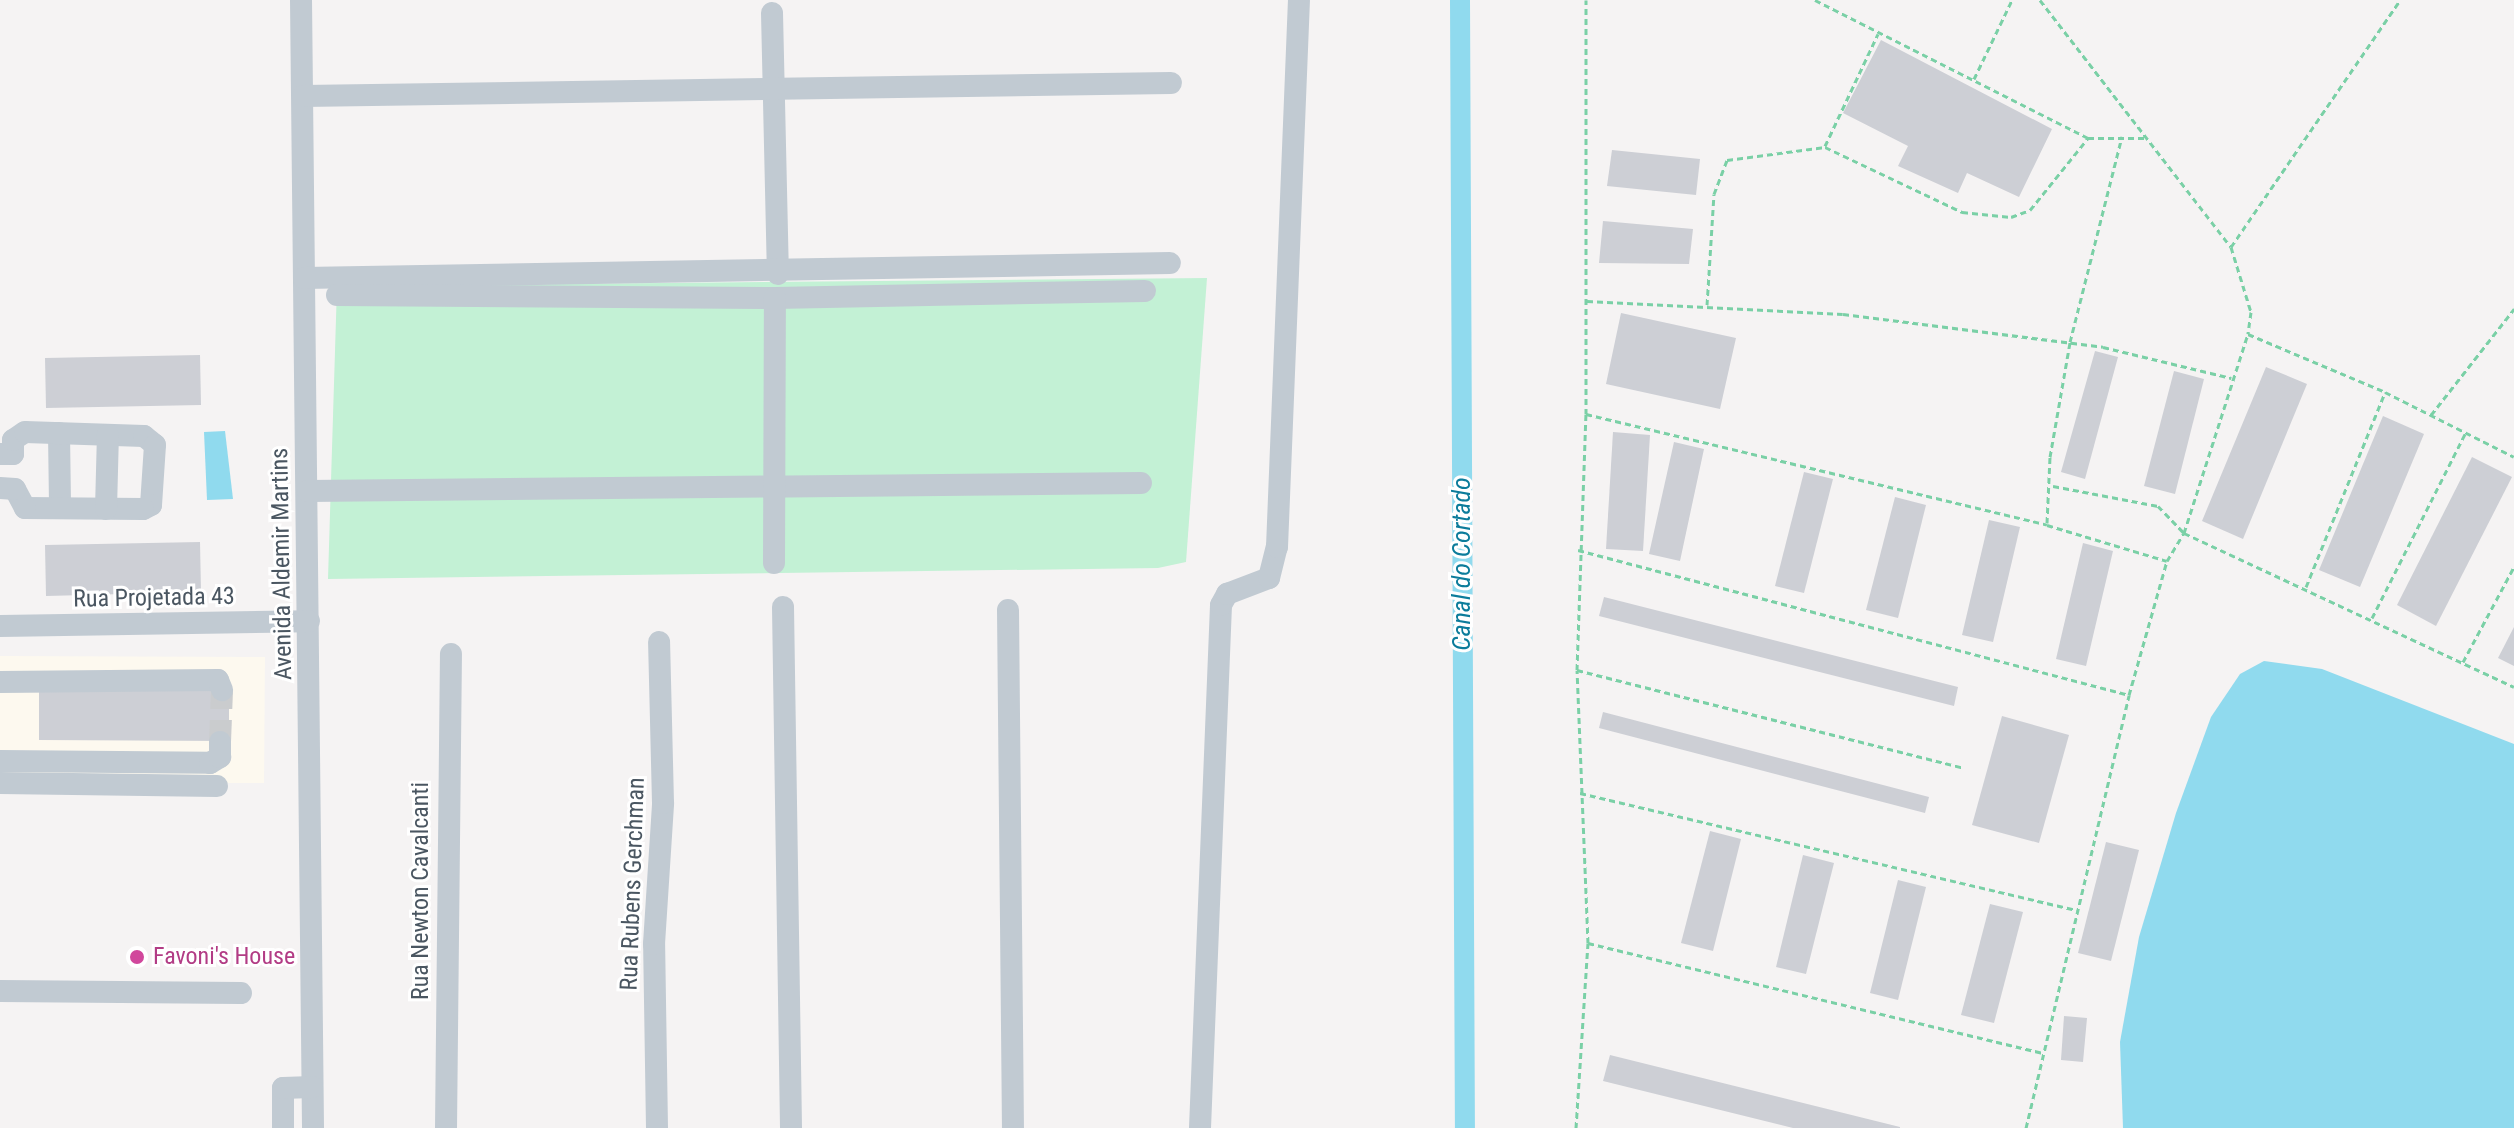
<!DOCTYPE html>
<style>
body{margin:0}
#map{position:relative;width:2514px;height:1128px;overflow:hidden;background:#f5f3f3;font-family:"Roboto Condensed",sans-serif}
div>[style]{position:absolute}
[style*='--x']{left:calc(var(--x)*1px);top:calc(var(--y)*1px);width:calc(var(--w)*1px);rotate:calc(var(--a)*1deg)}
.commercial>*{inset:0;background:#fdf9ef}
.green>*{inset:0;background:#c3f1d5}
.water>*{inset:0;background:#90daee}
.canal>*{height:20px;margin:-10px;padding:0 10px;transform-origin:10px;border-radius:10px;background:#90daee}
.building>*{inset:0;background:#cdcfd5}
.minor-tunnel>*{height:22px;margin-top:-11px;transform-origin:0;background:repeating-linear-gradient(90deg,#caccce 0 22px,transparent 0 33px)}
.path>*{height:3px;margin-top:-1.5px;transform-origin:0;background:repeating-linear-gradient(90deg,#7ad0a6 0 6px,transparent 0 10px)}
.minor>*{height:22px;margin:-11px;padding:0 11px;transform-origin:11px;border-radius:11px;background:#c1cad2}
.dots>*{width:22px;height:22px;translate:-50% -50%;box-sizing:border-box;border:4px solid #fff;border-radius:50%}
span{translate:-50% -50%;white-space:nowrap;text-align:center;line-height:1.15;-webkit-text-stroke:6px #fff;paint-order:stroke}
.street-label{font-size:24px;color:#4a5661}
.hotel-label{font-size:24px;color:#b23c85}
.left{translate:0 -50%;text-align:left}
.water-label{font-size:26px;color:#0c7c9b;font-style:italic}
</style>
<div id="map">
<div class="commercial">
<div style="clip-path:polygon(0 656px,265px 657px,264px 783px,0 783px)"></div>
</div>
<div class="green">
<div style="clip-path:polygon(1207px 278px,1186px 562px,1158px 568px,328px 579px,337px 286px)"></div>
</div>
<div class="water">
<div style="clip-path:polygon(225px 431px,233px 499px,207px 500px,204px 432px)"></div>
<div style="clip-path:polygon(2264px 661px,2322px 669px,2514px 744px,2514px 1128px,2123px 1128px,2120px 1042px,2139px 937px,2176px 813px,2211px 717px,2240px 674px)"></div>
</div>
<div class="canal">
<div style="--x:1460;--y:0;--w:1128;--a:89.75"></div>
</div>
<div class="building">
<div style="clip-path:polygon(1881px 40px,2052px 129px,2019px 197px,1967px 173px,1958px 193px,1898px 166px,1908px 146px,1843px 113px)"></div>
<div style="clip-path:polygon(1612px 150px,1700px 159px,1696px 195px,1607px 186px)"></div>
<div style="clip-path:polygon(1603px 221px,1693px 229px,1689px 264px,1599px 263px)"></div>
<div style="clip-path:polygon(1621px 313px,1736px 338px,1720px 409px,1606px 384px)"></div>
<div style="clip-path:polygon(2095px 351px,2118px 357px,2085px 479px,2061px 472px)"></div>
<div style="clip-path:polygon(200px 355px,201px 405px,46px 408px,45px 358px)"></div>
<div style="clip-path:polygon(2266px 367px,2307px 384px,2243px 539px,2202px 521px)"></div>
<div style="clip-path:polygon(2174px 371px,2204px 379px,2175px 494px,2144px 486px)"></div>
<div style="clip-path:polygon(2383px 416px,2424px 434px,2360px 587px,2319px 570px)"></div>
<div style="clip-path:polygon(1613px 432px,1650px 435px,1643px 551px,1606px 549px)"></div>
<div style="clip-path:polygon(1674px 442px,1704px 449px,1680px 561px,1649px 554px)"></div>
<div style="clip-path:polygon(2472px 457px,2512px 477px,2436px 626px,2397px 605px)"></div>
<div style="clip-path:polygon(1804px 472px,1833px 479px,1804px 593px,1775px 586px)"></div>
<div style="clip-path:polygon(1895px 497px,1926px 505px,1898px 618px,1866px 610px)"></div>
<div style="clip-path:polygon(1989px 520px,2020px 527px,1993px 642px,1962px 635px)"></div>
<div style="clip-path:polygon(200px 542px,201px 592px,46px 596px,45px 545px)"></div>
<div style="clip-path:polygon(2083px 543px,2113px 551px,2086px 666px,2056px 659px)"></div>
<div style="clip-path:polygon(1604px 597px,1958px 687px,1954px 706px,1599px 616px)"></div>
<div style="clip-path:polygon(2514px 627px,2514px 666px,2498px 658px)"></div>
<div style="clip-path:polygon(39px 689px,229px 690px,229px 741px,39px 740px)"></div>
<div style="clip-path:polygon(1603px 712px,1929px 797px,1925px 813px,1599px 728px)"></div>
<div style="clip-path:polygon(2002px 716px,2069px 735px,2039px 843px,1972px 825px)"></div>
<div style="clip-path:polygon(1710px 831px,1741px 839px,1713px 951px,1681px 943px)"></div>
<div style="clip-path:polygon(2106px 842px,2139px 850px,2111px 961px,2078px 953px)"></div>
<div style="clip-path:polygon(1803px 855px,1834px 863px,1806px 974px,1776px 967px)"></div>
<div style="clip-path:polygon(1898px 880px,1926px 887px,1898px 1000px,1870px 993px)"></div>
<div style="clip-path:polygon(1990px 904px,2023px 912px,1994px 1023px,1961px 1015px)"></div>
<div style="clip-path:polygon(2064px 1016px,2087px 1018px,2083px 1062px,2061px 1060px)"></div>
<div style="clip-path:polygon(1610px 1055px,1900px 1127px,1900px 1128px,1793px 1128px,1603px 1081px)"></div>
</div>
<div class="minor-tunnel">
<div style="--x:220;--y:742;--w:52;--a:-87.8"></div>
</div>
<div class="path">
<div style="--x:1815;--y:0;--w:306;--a:26.8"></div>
<div style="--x:2088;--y:138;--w:58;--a:0"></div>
<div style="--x:2040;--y:0;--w:312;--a:52.3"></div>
<div style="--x:2231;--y:247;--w:68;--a:72.9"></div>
<div style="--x:2251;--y:312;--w:22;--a:98"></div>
<div style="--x:2248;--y:334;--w:149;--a:22.9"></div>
<div style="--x:2385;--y:392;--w:144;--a:26.7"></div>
<div style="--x:1974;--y:79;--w:88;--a:-64.3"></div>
<div style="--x:1825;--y:146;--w:124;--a:-64.7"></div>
<div style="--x:2231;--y:247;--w:299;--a:-55.6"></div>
<div style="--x:1587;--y:301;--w:256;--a:2.9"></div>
<div style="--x:1843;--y:314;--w:262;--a:7.2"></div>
<div style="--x:2103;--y:347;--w:132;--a:13.6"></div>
<div style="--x:1707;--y:305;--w:111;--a:-86.4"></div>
<div style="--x:1714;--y:194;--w:36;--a:-69"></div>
<div style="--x:1727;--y:160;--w:99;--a:-7.6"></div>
<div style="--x:1825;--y:147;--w:152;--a:25.4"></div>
<div style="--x:1962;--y:212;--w:49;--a:5.8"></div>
<div style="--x:2011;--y:217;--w:20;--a:-20"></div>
<div style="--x:2030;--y:210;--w:92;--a:-51.1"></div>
<div style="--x:1586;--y:414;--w:474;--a:13.5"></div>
<div style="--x:2047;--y:525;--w:125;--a:16.7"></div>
<div style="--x:2431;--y:415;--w:135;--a:-51.9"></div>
<div style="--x:2053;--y:486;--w:107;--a:10.8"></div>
<div style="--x:2158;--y:506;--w:37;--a:46"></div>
<div style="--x:2184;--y:533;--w:364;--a:25"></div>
<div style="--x:2047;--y:523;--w:66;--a:-87.4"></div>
<div style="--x:2050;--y:457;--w:117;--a:-80.1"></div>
<div style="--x:2070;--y:342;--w:212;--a:-75.8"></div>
<div style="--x:1578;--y:550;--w:570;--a:14.74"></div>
<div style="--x:2306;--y:587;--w:210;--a:-67.9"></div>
<div style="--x:2372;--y:618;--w:208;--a:-63.2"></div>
<div style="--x:2463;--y:662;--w:108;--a:-61.8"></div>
<div style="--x:1577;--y:670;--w:399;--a:14.2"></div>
<div style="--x:1580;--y:793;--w:510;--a:13.27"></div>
<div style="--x:1588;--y:943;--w:467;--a:13.6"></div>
<div style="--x:1576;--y:1128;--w:185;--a:-86.3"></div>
<div style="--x:1588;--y:943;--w:273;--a:-92.3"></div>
<div style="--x:1577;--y:670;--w:256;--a:-88"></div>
<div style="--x:1586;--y:414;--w:414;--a:-90"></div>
<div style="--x:2026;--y:1128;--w:445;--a:-76.6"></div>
<div style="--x:2129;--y:695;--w:139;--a:-74.2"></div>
<div style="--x:2167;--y:561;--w:33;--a:-59"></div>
<div style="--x:2184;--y:533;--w:209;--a:-72.2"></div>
</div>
<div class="minor">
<div style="--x:301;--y:0;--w:1128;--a:89.39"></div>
<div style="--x:772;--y:13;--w:261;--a:88.7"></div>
<div style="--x:303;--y:96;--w:868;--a:-0.86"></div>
<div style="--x:304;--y:278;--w:866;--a:-0.99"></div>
<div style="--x:337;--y:295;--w:438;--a:0.4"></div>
<div style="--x:775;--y:298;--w:370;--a:-1.1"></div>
<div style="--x:59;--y:433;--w:75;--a:89.2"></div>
<div style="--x:0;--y:454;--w:13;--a:0"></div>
<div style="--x:13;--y:454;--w:14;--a:-90"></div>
<div style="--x:13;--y:440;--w:14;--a:-34"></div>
<div style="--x:25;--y:432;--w:119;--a:1.9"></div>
<div style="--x:144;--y:436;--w:14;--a:39"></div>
<div style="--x:155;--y:445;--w:60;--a:93.8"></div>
<div style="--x:151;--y:505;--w:9;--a:153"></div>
<div style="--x:143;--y:509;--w:118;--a:-179.5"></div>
<div style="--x:25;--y:508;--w:21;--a:-118"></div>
<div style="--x:15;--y:489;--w:15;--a:-176"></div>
<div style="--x:308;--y:491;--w:833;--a:-0.55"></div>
<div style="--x:106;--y:509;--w:74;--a:-88.5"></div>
<div style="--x:774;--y:563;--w:265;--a:-89.8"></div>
<div style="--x:783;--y:607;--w:521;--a:89.12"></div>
<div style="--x:1008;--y:610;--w:518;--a:89.45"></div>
<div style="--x:0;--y:626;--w:309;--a:-0.9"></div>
<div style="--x:0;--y:682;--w:218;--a:-0.5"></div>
<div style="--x:218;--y:680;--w:11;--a:68"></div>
<div style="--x:0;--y:761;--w:210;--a:0.5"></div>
<div style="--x:210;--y:763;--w:12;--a:-31"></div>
<div style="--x:220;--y:757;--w:15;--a:-90"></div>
<div style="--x:0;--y:783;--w:217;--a:0.8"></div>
<div style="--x:0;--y:991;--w:241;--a:0.5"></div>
<div style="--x:283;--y:1128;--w:40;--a:-90"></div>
<div style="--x:283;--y:1088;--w:29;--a:-2"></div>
<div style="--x:446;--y:1128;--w:474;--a:-89.4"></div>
<div style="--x:657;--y:1128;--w:184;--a:-90.9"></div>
<div style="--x:654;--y:944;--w:141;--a:-86.3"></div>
<div style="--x:663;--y:803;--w:161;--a:-91.4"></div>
<div style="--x:1200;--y:1128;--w:523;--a:-87.7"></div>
<div style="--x:1221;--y:605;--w:13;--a:-61"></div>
<div style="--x:1227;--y:594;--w:45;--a:-20.9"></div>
<div style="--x:1269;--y:578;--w:32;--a:-76"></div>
<div style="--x:1277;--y:547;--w:547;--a:-87.7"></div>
</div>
<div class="dots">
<div style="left:137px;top:957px;background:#d1479c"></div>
</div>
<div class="street-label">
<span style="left:282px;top:564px;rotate:-91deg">Avenida Aldemir Martins</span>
<span style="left:154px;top:598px;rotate:-1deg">Rua Projetada 43</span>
<span style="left:633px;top:884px;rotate:-88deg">Rua Rubens Gerchman</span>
<span style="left:421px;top:891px;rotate:-90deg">Rua Newton Cavalcanti</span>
</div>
<div class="hotel-label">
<span class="left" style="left:153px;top:957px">Favoni's House</span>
</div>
<div class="water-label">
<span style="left:1462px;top:564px;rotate:-90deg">Canal do Cortado</span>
</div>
</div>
